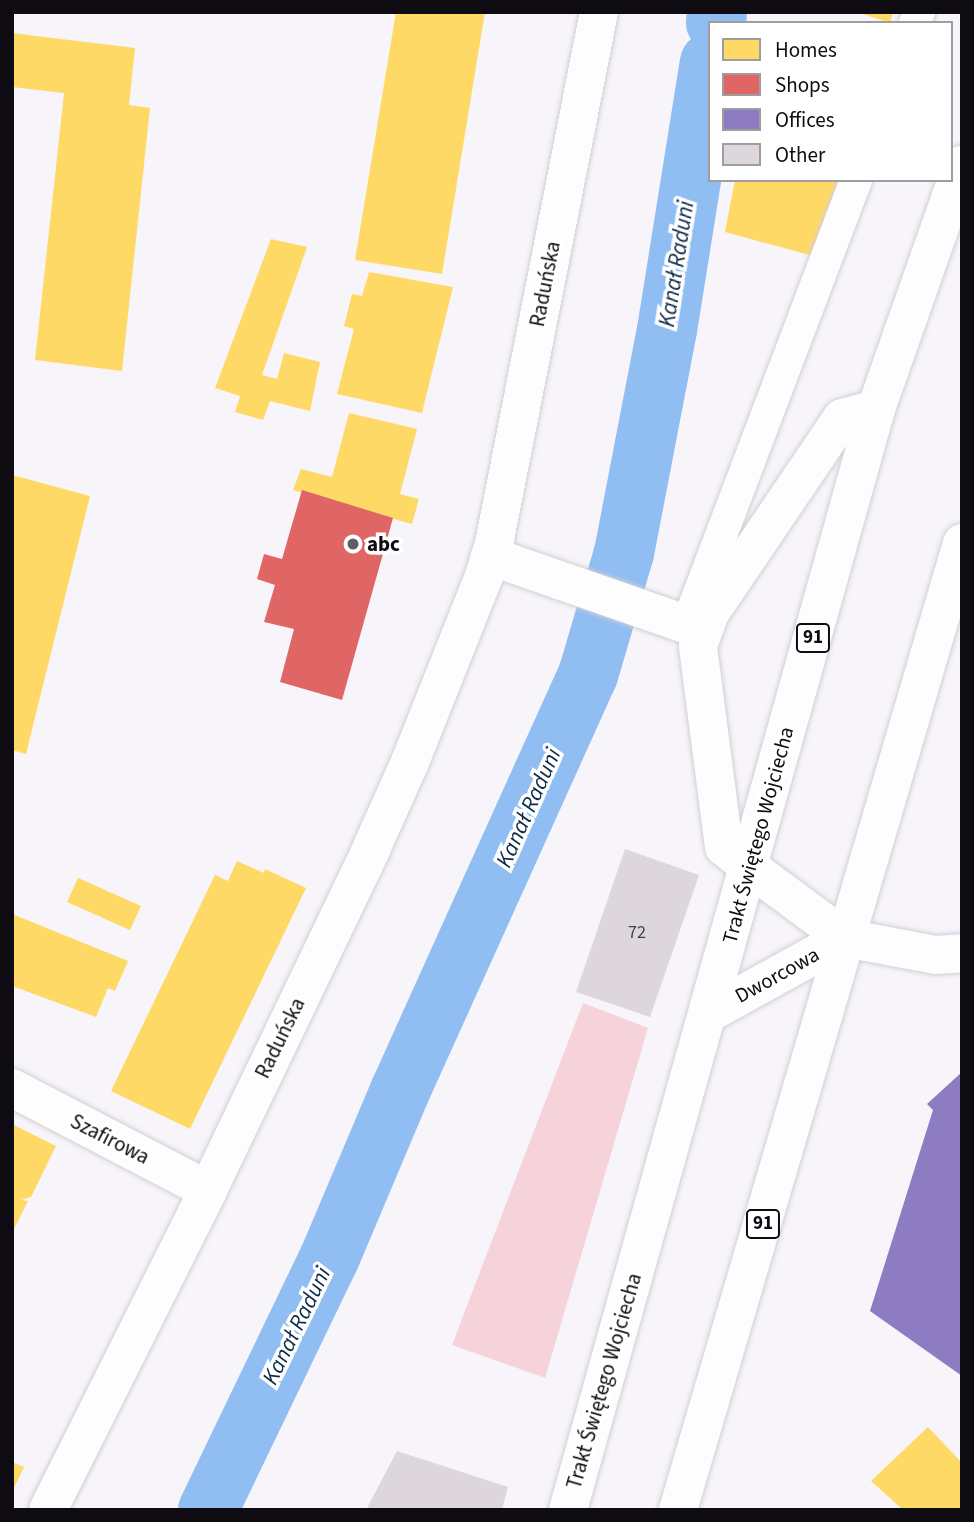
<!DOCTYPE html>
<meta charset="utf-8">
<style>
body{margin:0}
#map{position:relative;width:974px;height:1522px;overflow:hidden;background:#f7f4fa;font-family:"Source Sans 3",sans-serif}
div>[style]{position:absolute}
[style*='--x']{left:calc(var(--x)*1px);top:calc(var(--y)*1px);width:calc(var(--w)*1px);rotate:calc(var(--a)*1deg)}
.green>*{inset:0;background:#f6d2da}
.homes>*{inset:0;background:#ffd966}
.shops>*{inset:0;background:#e06666}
.offices>*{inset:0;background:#8e7cc3}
.canal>*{height:60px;margin:-30px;padding:0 30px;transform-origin:30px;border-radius:30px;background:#90bdf2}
.building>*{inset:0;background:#ddd6dc}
.roads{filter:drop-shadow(0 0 2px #d2ced5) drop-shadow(0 0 2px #d2ced5)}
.lane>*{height:32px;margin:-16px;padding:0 16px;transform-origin:16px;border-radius:16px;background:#fefdfe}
.street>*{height:38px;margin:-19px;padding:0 19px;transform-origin:19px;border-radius:19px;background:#fefdfe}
.secondary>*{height:38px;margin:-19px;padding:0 19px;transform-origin:19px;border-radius:19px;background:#fefdfe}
.primary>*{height:38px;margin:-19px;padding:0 19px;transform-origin:19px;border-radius:19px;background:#fefdfe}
.dots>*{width:19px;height:19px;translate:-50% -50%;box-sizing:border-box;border:4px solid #fff;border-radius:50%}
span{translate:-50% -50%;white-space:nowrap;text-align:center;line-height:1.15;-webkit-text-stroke:7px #fff;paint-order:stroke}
.number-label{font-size:18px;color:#423e44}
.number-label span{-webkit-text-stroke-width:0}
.shield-label span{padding:2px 5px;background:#fff;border:2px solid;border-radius:5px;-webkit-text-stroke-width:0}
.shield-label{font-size:19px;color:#0f0b12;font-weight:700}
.street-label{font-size:21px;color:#0f0b12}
.poi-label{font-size:21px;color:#0f0b12;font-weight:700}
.left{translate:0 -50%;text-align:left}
.water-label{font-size:23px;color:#0f2a47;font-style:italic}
.frame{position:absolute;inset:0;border:14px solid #0f0b12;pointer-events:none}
.legend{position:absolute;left:708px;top:21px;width:245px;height:161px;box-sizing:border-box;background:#fff;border:2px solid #9f9da0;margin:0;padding:9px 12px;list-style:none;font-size:21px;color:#0f0b12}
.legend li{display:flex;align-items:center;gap:14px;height:35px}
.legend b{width:35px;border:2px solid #9f9da0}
</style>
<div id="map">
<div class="green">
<div style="clip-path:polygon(583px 1003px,648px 1028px,545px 1378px,452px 1345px)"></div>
</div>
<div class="homes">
<div style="clip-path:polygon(396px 12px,485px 12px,442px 274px,355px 260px)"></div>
<div style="clip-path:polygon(857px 12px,893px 12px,890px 23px)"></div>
<div style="clip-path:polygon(12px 33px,135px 48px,129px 105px,150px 108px,122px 371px,35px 360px,64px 93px,12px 87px)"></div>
<div style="clip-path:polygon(735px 180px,840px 180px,813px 256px,725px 232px)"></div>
<div style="clip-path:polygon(271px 239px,307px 247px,262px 375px,277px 379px,284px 353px,320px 362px,310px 411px,270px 401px,263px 420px,235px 412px,240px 396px,215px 388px)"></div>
<div style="clip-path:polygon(369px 272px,453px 287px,422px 413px,337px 394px,354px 329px,344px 326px,352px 294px,362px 296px)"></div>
<div style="clip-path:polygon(349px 413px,417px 429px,400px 494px,419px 499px,412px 524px,293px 490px,301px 469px,332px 477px)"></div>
<div style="clip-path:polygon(12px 475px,90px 496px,26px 754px,12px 750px)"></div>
<div style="clip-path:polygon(237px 861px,264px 873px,265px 869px,306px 888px,190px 1129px,111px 1091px,215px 875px,228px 881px)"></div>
<div style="clip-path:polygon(78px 878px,141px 906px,130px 930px,67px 902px)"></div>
<div style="clip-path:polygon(12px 914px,128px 961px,115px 991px,108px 988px,96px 1017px,12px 986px)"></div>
<div style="clip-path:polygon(12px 1124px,56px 1146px,31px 1197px,21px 1200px,28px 1201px,12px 1233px)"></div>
<div style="clip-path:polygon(928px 1427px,962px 1463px,962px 1510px,903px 1510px,871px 1481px)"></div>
<div style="clip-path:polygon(12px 1462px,24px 1467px,12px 1492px)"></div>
</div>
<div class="shops">
<div style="clip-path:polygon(302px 490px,393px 518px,342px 700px,280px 682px,294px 629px,264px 622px,275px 585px,257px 579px,264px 554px,282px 559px)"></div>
</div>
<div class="offices">
<div style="clip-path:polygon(962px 1072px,962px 1376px,870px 1311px,933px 1110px,927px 1104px)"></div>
</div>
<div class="canal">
<div style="--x:716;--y:23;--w:11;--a:-85"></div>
<div style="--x:208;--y:1510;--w:279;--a:-64.3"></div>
<div style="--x:329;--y:1259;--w:182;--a:-67.1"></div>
<div style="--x:400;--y:1091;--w:457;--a:-65.7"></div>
<div style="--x:588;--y:675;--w:127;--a:-73.6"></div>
<div style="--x:624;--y:553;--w:227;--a:-79.1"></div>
<div style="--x:667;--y:330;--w:271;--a:-80.9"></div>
</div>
<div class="building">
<div style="clip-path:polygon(625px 849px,699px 875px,650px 1017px,576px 992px)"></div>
<div style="clip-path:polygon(397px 1451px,508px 1487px,502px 1510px,366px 1510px)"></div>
</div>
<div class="roads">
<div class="lane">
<div style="--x:915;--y:23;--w:12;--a:-70"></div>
<div style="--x:687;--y:625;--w:476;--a:-69.2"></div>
</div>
<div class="street">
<div style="--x:490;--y:556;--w:225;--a:19.2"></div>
<div style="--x:749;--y:867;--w:32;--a:-141"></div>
<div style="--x:724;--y:847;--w:203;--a:-97.4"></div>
<div style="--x:698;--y:646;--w:35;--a:-70"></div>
<div style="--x:710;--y:613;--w:235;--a:-55.9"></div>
<div style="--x:842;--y:418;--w:35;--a:-15"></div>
<div style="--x:12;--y:1088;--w:221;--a:27.5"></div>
<div style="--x:48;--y:1510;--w:358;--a:-63.4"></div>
<div style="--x:208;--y:1190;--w:380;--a:-64.4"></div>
<div style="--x:372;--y:847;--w:93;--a:-65.9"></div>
<div style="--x:410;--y:762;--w:200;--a:-68.3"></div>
<div style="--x:484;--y:576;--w:39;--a:-73"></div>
<div style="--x:495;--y:539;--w:537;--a:-78.84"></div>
</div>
<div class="secondary">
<div style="--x:749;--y:867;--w:119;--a:36.5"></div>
<div style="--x:845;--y:938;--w:93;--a:10.6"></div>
<div style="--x:936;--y:955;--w:26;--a:-4"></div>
<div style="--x:709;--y:1013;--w:155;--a:-28.9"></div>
</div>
<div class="primary">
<div style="--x:568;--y:1510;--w:1143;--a:-74.37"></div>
<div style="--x:876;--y:409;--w:259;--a:-70.6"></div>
<div style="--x:678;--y:1510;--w:1008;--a:-73.63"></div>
</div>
</div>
<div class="dots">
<div style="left:353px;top:544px;background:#605d63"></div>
</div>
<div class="number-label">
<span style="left:637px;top:933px">72</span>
</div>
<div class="shield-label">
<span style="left:813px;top:638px">91</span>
<span style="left:763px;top:1224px">91</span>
</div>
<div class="street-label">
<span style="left:545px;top:284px;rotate:-79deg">Raduńska</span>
<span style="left:758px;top:835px;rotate:-75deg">Trakt Świętego Wojciecha</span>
<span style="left:777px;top:975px;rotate:-29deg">Dworcowa</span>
<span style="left:280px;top:1038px;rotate:-64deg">Raduńska</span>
<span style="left:110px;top:1139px;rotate:27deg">Szafirowa</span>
<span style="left:604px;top:1381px;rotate:-74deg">Trakt Świętego Wojciecha</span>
</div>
<div class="poi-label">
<span class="left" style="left:367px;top:544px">abc</span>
</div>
<div class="water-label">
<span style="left:677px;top:264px;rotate:-81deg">Kanał Raduni</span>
<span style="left:529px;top:808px;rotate:-66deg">Kanał Raduni</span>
<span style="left:297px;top:1326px;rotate:-64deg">Kanał Raduni</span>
</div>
<div class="frame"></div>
<ul class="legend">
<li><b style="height:19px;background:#ffd966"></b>Homes</li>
<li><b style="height:19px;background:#e06666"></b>Shops</li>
<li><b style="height:19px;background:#8e7cc3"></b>Offices</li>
<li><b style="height:19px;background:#ddd6dc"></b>Other</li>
</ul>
</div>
